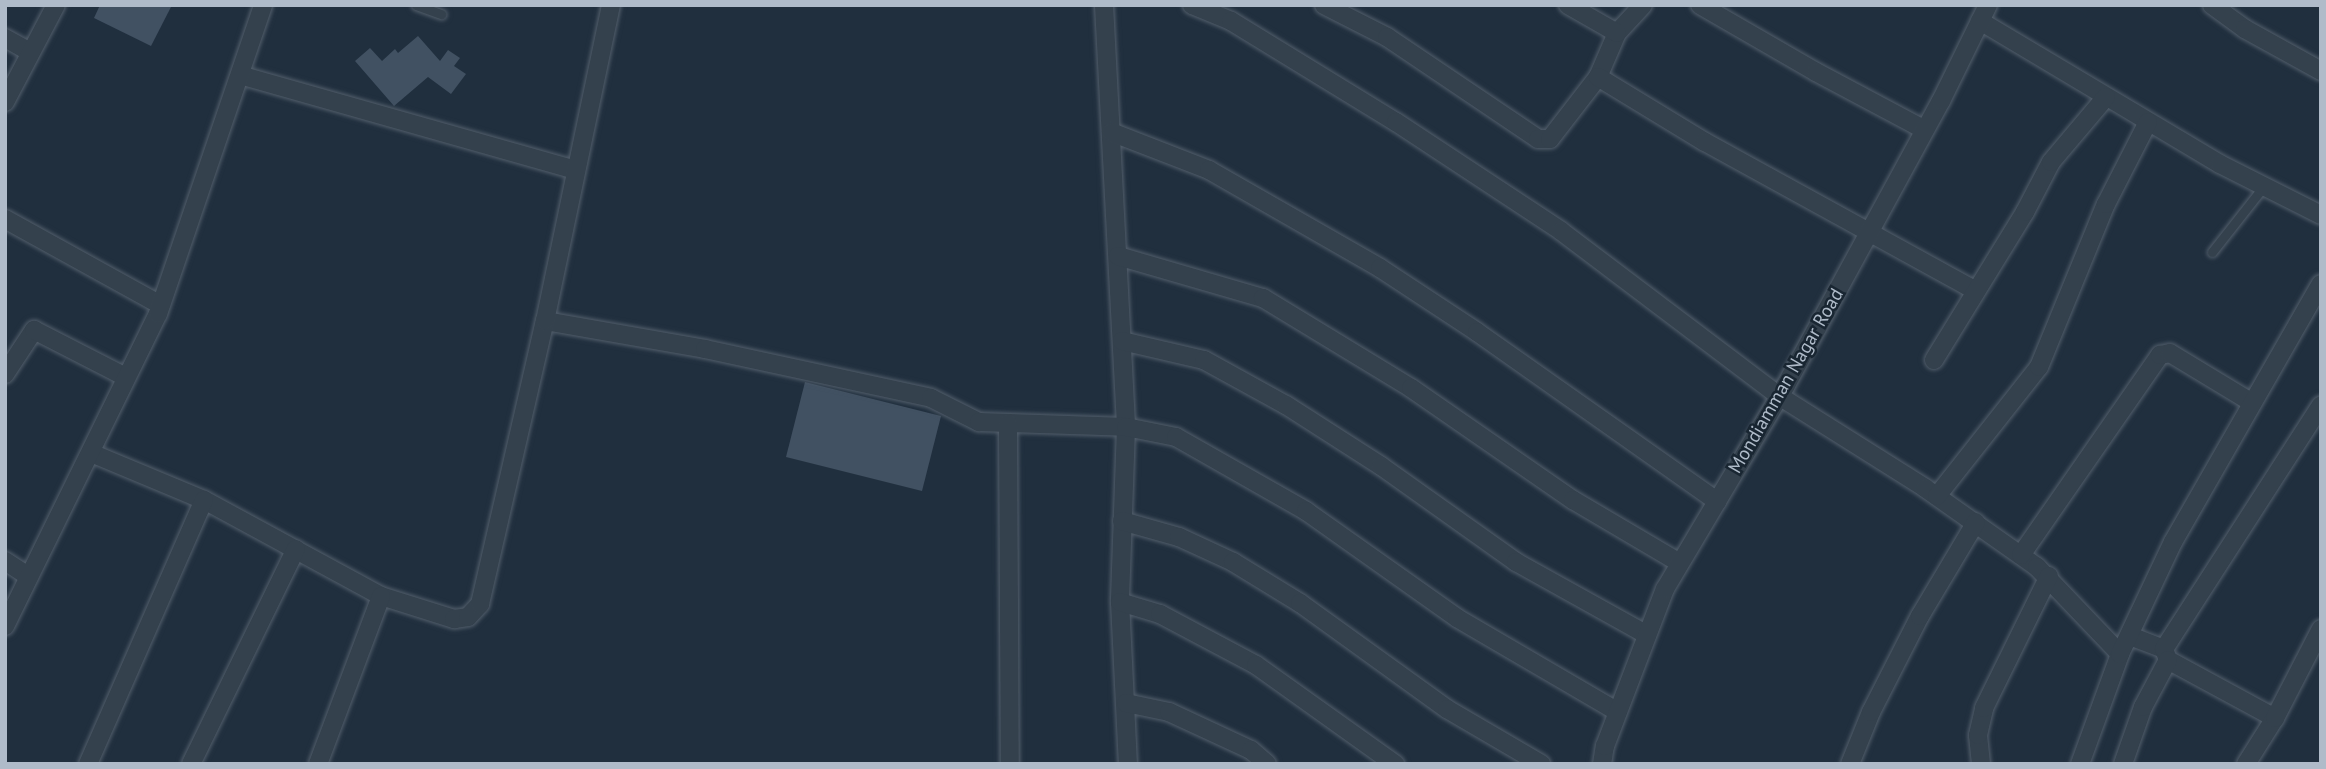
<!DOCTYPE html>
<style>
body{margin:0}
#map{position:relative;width:2326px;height:769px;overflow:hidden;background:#202f3e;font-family:"PT Sans",sans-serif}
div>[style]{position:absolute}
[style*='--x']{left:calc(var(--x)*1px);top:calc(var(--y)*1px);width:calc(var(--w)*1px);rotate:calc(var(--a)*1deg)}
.building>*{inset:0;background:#415162}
.roads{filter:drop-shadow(0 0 2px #525e6b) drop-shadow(0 0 2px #525e6b)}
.lane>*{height:9px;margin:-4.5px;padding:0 4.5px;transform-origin:4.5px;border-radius:4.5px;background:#34414d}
.street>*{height:18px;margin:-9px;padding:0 9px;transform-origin:9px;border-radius:9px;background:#34414d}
span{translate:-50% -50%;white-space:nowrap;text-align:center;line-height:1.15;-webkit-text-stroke:5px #192632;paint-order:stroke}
.street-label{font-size:19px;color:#afbbc9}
.frame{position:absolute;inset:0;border:7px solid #afbbc9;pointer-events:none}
</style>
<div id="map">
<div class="building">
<div style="clip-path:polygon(100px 5px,172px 5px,151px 46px,94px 18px)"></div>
<div style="clip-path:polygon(418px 36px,440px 61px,448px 50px,460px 58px,454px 66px,466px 74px,451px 94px,428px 77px,394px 106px,355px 61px,370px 48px,382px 61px,395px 49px,398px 53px)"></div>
<div style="clip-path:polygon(805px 382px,941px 416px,922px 491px,786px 457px)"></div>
</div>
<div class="roads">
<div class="lane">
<div style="--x:416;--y:5;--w:27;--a:20"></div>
<div style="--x:2212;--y:252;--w:84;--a:-51.8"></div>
</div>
<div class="street">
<div style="--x:1104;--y:5;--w:423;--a:87"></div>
<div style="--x:1126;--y:427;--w:175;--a:92"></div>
<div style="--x:1120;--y:602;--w:162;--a:87.2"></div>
<div style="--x:1192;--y:5;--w:42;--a:22.3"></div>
<div style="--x:1231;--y:21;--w:193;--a:31.5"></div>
<div style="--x:1396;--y:122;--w:198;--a:33.4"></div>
<div style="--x:1561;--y:231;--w:273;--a:37.1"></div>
<div style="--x:1779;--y:396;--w:173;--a:32.2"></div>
<div style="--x:1925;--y:488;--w:137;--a:35.2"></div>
<div style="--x:2037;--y:567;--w:120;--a:46.3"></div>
<div style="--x:1324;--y:5;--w:71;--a:26.9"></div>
<div style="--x:1387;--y:37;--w:182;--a:34"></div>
<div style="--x:1538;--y:139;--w:12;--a:0"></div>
<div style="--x:1550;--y:139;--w:78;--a:-52.3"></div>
<div style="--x:1598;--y:77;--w:48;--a:-66.6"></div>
<div style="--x:1617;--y:33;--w:38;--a:-47"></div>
<div style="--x:1568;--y:5;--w:56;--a:29.7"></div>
<div style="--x:1700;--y:5;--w:134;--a:30"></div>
<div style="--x:1816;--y:72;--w:123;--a:28"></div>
<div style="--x:2212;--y:5;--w:41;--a:36"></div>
<div style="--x:2245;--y:29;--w:87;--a:28.9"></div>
<div style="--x:1980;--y:21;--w:279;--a:30.8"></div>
<div style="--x:2220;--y:164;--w:113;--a:26.8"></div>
<div style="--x:5;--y:38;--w:29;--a:29"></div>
<div style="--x:240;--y:75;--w:349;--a:15.8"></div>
<div style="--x:1598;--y:77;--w:125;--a:31.3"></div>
<div style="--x:1705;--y:142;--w:309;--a:28.8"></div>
<div style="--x:5;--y:102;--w:110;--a:-62.3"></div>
<div style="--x:1111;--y:132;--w:105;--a:21.2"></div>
<div style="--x:1209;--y:170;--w:197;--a:29.8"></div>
<div style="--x:1380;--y:268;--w:116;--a:33.4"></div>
<div style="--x:1477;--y:332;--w:294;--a:35.2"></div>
<div style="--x:5;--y:219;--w:178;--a:28.9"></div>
<div style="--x:1118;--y:256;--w:151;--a:16.2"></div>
<div style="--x:1263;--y:298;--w:173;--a:31.3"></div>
<div style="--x:1411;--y:388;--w:197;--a:34.7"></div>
<div style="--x:1573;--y:500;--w:124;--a:30.5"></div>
<div style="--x:545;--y:321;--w:162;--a:9.9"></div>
<div style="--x:705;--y:349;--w:231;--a:12.2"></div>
<div style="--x:931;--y:398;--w:54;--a:26.6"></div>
<div style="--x:979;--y:422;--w:147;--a:1.9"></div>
<div style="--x:1126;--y:427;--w:51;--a:11.3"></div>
<div style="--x:1176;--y:437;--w:150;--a:29.6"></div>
<div style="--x:1306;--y:511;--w:185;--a:35.3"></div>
<div style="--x:1457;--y:618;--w:186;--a:30.3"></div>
<div style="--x:1122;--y:341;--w:84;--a:13"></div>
<div style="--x:1204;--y:360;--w:94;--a:28.8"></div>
<div style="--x:1286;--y:405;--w:113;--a:32.7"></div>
<div style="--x:1381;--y:466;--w:166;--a:35.4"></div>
<div style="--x:1516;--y:562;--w:150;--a:29.1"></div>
<div style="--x:1934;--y:360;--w:174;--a:-58.4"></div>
<div style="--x:2025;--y:212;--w:56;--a:-62.5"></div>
<div style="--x:2051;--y:162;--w:85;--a:-49.8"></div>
<div style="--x:5;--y:374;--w:53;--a:-56.6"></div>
<div style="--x:34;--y:330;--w:103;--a:27.1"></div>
<div style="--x:1008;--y:423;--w:341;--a:89.7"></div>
<div style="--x:91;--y:453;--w:122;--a:22.6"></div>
<div style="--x:204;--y:500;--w:201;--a:28.5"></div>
<div style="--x:381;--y:596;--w:77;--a:17.5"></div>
<div style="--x:454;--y:619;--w:14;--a:-8"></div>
<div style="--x:468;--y:617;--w:18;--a:-47"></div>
<div style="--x:480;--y:604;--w:290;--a:-77.1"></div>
<div style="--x:545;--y:321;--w:323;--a:-78.2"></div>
<div style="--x:1937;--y:496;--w:164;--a:-51.7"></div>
<div style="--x:2039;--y:367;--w:176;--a:-67.7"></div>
<div style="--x:2106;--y:204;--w:92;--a:-62.9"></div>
<div style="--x:1122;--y:521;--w:59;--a:15.7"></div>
<div style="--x:1179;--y:537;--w:60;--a:24.8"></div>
<div style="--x:1233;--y:562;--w:79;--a:31.5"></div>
<div style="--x:1300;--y:603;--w:181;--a:35.8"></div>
<div style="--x:1447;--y:709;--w:109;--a:30.3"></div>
<div style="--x:2021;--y:555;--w:244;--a:-55.2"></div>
<div style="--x:2160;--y:355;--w:10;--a:-11"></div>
<div style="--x:2170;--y:353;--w:95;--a:31.2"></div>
<div style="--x:5;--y:561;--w:27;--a:33"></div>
<div style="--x:1120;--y:602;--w:42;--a:16.7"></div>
<div style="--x:1160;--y:614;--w:109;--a:28"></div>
<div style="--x:1256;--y:665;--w:171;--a:35.5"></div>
<div style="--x:5;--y:626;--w:347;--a:-63.9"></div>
<div style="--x:158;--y:314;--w:326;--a:-71.2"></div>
<div style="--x:2130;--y:636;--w:36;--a:21"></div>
<div style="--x:2164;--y:649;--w:12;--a:70"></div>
<div style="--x:2168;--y:660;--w:122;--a:28.5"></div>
<div style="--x:2164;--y:649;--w:290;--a:-57.2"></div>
<div style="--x:1126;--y:703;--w:44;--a:11.8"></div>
<div style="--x:1169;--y:712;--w:90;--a:24.9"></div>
<div style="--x:1251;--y:750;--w:21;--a:41"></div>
<div style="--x:88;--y:764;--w:288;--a:-66.3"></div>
<div style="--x:191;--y:764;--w:239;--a:-64"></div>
<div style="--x:318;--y:764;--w:179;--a:-69.4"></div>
<div style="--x:1602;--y:764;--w:18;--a:-81"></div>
<div style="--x:1605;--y:746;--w:168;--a:-69.1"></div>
<div style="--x:1665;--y:589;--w:237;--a:-59.3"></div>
<div style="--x:1786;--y:385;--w:324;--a:-61.4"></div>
<div style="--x:1941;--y:101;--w:107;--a:-63.9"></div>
<div style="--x:1850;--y:764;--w:56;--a:-68"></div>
<div style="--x:1871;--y:712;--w:108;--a:-63"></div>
<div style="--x:1920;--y:616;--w:109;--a:-59.2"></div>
<div style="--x:1981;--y:764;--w:29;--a:-96"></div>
<div style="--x:1978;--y:735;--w:28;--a:-77"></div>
<div style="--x:1984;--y:708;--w:147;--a:-63.8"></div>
<div style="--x:2080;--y:764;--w:117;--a:-70"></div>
<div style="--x:2120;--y:654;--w:124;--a:-64.7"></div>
<div style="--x:2173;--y:542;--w:297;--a:-60.2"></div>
<div style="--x:2123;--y:764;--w:60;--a:-70.7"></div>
<div style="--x:2143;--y:707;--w:53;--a:-62"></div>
<div style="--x:2246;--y:764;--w:54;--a:-57.8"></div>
<div style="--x:2275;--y:718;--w:100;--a:-62.7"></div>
</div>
</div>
<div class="street-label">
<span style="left:1786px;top:381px;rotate:-60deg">Mondiamman Nagar Road</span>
</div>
<div class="frame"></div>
</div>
